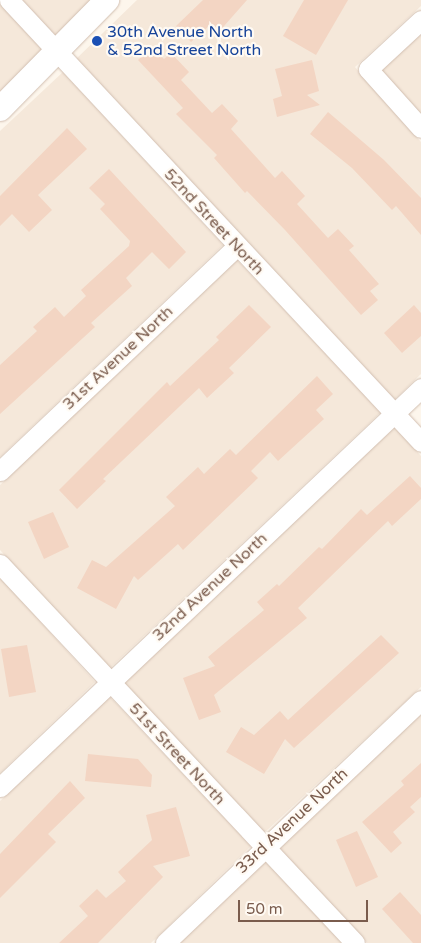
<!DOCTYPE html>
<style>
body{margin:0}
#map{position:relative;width:421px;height:943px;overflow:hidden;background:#fdf6ec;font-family:"Varela Round",sans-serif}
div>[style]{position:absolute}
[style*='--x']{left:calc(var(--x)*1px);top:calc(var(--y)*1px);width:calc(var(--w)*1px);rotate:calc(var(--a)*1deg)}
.residential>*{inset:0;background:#f5e8da}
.building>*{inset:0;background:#f3d5c3}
.roads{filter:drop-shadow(0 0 1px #d1beb0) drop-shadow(0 0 1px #d1beb0)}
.minor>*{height:19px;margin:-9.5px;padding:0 9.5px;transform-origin:9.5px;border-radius:9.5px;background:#fff}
.tertiary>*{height:24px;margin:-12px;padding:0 12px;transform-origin:12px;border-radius:12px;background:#fff}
.dots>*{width:14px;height:14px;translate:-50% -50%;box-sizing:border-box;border:2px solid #fffaf3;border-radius:50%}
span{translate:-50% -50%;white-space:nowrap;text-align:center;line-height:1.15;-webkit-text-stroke:4.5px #fffaf3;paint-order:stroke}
.transit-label{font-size:16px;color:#164399}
.left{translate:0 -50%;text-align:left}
.street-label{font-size:16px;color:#7a5c4d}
.scale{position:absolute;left:238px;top:900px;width:130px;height:22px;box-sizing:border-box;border:2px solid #7a5c4d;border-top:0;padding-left:6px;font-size:15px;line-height:18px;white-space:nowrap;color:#7a5c4d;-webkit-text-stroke:4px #fffaf3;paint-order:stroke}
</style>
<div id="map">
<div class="residential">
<div style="clip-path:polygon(21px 0,108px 0,62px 45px)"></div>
<div style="clip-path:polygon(137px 0,421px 0,421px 6px,355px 67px,421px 142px,421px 374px,394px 400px,76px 59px)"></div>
<div style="clip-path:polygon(0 4px,49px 57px,0 104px)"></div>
<div style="clip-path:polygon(421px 34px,421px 115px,381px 70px)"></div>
<div style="clip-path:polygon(63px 72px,223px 245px,0 457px,0 131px)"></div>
<div style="clip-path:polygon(237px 260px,381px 412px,109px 669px,0 550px,0 485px)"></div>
<div style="clip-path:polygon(395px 427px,421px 456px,421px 687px,264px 833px,122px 684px)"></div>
<div style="clip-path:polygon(0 577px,95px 682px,0 773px)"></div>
<div style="clip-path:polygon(109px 696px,251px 846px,151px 943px,0 943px,0 801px)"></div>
<div style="clip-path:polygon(421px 714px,421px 943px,367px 943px,278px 848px)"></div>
<div style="clip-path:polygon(265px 861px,342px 943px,180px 943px)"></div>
</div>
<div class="building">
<div style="clip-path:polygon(203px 0,247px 0,217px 34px,209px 26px,191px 42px,176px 26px)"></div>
<div style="clip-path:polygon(304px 0,348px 0,316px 55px,283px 36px)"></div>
<div style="clip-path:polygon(152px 47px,164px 59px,171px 53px,189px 72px,181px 80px,212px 113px,222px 104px,238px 121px,231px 129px,275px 178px,282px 171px,305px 196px,297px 204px,328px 238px,338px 229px,354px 246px,349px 250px,379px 284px,370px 291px,378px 300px,361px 315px,285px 230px,247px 191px,245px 193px,214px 158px,217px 155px,176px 114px,183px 108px,138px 60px)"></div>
<div style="clip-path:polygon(312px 60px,319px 91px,307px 95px,320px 105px,277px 117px,273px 99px,282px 96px,275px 69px)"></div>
<div style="clip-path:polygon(328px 112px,384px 160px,421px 198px,421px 235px,396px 206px,392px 210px,352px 168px,310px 134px)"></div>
<div style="clip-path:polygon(67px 128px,87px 149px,38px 195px,52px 210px,29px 232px,12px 214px,0 226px,0 196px)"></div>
<div style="clip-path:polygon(109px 169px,186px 252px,169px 269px,152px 252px,126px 278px,132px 286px,91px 323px,95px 327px,0 414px,0 365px,37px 331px,33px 327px,55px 307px,64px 317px,86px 296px,81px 290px,129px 246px,130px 241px,100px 209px,105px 204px,89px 188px)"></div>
<div style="clip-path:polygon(249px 305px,271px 327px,229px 368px,234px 373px,207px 398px,199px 388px,103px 479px,106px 481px,77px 509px,59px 490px,167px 382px,170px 386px,219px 340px,216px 337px)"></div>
<div style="clip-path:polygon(414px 305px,421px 313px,421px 336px,402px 353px,384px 333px)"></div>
<div style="clip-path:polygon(317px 376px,333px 394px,316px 410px,324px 419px,278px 461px,270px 452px,251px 471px,258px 478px,183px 550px,178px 544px,138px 580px,134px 576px,116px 609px,77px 588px,92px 560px,106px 567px,175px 506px,166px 497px,198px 467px,204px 474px,230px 449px,236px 455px)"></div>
<div style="clip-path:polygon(410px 476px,421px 488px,421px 499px,392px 526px,388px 521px,298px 608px,307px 618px,214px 695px,221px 712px,199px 720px,183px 678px,215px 666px,208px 657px,264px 610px,257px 602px,277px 584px,279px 586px,319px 547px,322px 549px,361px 509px,367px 515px)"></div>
<div style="clip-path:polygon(53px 512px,69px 547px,44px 559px,28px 522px)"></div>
<div style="clip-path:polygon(381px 635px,399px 653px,294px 748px,285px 739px,264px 774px,226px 752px,241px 727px,254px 735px,280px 711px,288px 720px)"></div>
<div style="clip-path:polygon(27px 645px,36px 692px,9px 697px,1px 649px)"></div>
<div style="clip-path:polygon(88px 754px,138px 759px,152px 775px,151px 787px,85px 781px)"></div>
<div style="clip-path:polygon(421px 763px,421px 797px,410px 807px,415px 812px,393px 832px,402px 843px,391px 853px,362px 822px,404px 785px,401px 781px)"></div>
<div style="clip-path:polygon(70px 781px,85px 798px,48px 834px,56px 842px,0 898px,0 854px)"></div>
<div style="clip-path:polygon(176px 807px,190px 856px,153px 866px,163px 877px,98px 943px,59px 943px,88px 916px,79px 906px,97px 889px,106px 898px,126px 881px,118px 872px,152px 840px,146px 815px)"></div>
<div style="clip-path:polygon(357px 831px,378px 877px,356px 887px,336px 840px)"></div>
<div style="clip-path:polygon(400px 892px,421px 915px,421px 943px,413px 943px,382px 909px)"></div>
</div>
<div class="roads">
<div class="minor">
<div style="--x:9;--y:0;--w:604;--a:47.01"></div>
<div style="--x:421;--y:20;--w:72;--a:137.2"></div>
<div style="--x:368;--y:69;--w:79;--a:48.1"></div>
<div style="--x:0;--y:471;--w:327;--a:-43.5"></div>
<div style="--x:0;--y:564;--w:519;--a:46.87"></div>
<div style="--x:0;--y:787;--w:580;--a:-43.46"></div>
<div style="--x:165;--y:943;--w:353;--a:-43.5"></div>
</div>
<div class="tertiary">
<div style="--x:0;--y:109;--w:153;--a:-45.5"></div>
</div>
</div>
<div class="dots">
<div style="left:97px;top:41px;background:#1a4fb4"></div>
</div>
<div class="transit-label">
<span class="left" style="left:107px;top:41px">30th Avenue North<br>&amp; 52nd Street North</span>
</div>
<div class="street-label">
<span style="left:214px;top:222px;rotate:47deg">52nd Street North</span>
<span style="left:118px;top:358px;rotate:-43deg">31st Avenue North</span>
<span style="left:210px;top:587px;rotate:-43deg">32nd Avenue North</span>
<span style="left:177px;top:754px;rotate:47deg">51st Street North</span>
<span style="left:292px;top:821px;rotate:-43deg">33rd Avenue North</span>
</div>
<div class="scale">50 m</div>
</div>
